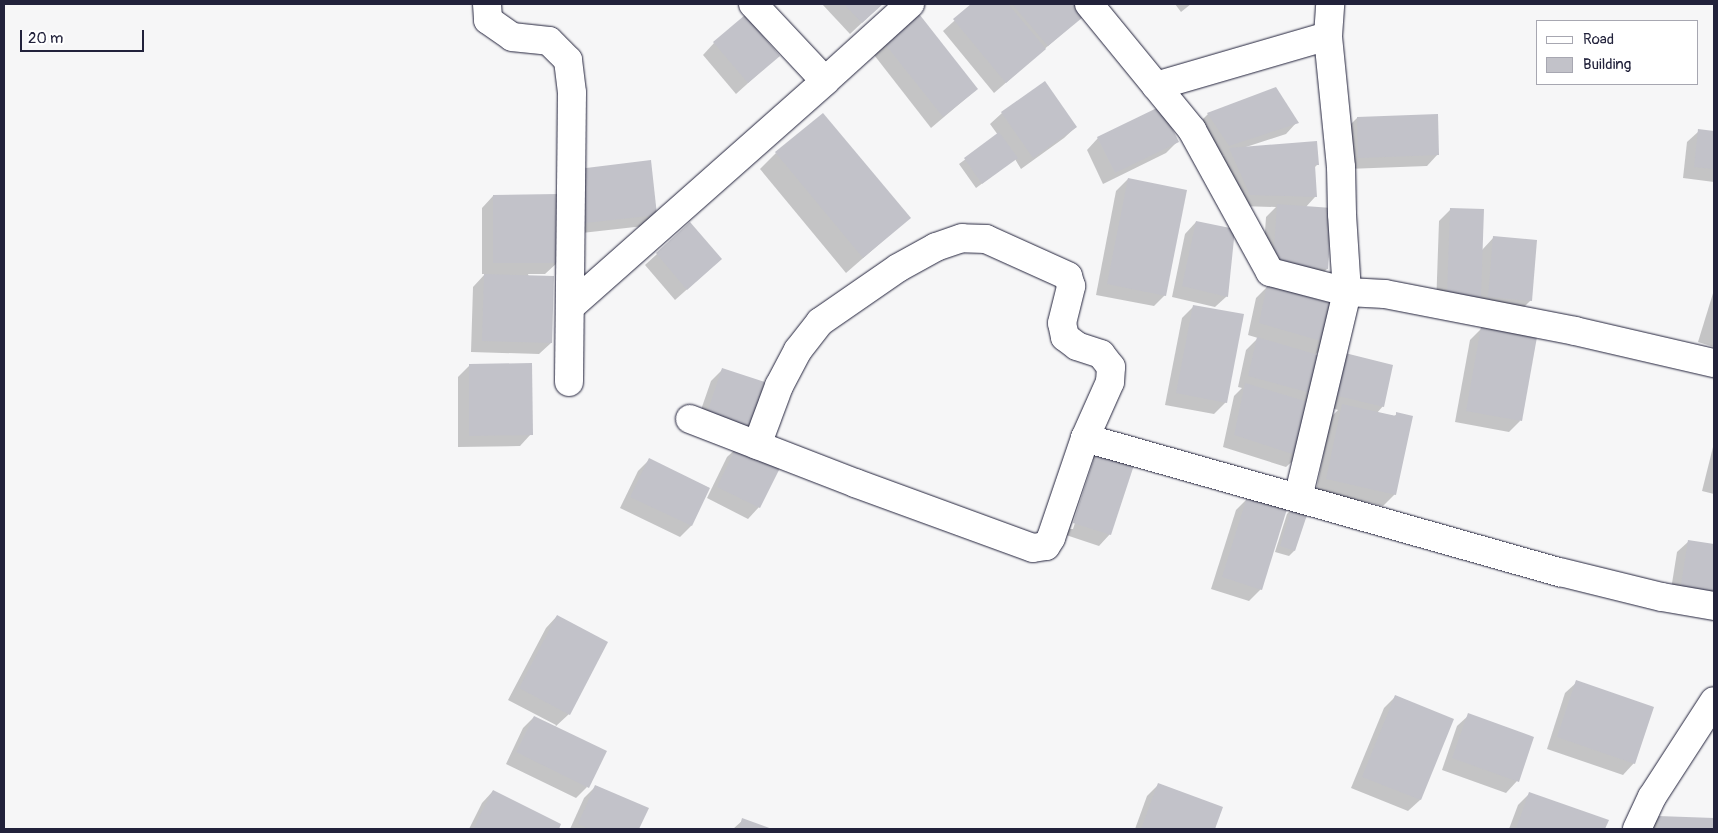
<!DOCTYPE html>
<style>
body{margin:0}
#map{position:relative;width:1718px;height:833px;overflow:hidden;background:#f6f6f7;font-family:Pangolin,sans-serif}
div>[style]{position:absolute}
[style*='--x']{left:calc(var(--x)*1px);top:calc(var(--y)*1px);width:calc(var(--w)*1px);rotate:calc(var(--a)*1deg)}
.shadow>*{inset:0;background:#0003}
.building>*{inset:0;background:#c2c2c9}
.roads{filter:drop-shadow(0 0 1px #22223b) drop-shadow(0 0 1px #22223b)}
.street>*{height:28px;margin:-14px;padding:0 14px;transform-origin:14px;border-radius:14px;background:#fff}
span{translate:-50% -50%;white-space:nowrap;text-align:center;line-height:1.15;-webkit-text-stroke:4px #fff;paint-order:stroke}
.frame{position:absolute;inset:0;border:5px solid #22223b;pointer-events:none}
.legend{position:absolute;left:1536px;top:20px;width:162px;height:65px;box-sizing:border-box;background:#fff;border:1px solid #a7a7b1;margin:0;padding:6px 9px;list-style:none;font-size:15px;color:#22223b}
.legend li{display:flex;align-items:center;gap:10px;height:25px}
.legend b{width:25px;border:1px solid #a7a7b1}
.scale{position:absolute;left:20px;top:30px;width:124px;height:22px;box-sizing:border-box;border:2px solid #22223b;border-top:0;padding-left:6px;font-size:15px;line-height:18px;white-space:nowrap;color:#22223b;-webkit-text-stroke:4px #fff;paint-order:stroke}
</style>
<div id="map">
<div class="shadow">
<div style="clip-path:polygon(822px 4px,882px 4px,850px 34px)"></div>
<div style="clip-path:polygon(973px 4px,1078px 4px,1086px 13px,994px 93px,943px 31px)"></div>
<div style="clip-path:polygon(1175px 4px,1191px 4px,1181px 12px)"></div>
<div style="clip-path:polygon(882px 40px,977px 89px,931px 128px,871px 51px)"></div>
<div style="clip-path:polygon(714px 43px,778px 56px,736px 94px,703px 55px)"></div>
<div style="clip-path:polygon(1002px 113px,1076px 127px,1064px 138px,1021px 169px,1015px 159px,976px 188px,959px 164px,998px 135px,990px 124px)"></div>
<div style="clip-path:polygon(1208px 114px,1297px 122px,1286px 134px,1246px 147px,1318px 164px,1314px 168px,1315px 197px,1305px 208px,1327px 269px,1315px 280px,1262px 276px,1266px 217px,1276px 207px,1239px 206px,1218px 161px,1224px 155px,1217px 157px,1197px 125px)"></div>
<div style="clip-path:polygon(1357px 118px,1438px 154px,1427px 166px,1347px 169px,1346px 129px)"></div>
<div style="clip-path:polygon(1699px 131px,1714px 133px,1714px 182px,1683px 178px,1687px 142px)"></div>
<div style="clip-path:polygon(1098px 138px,1177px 142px,1166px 153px,1103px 184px,1087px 150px)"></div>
<div style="clip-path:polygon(776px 153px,909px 218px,846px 273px,760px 169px)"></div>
<div style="clip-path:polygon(1128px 179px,1165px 295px,1154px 306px,1096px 295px,1116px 191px)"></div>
<div style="clip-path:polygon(568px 181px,656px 214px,644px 226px,573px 234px)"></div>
<div style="clip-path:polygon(493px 196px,557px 263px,545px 274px,528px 274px,551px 343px,539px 354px,471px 352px,473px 287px,485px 274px,482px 274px,482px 208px)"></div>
<div style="clip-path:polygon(1451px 209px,1482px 250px,1494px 237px,1531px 300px,1519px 312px,1436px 307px,1439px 221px)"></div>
<div style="clip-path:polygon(1196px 222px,1227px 296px,1215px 307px,1172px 297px,1185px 234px)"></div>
<div style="clip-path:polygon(657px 254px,721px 259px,675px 300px,645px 265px)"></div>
<div style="clip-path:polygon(1267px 287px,1327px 343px,1315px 355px,1298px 456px,1286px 467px,1223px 447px,1234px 396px,1242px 388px,1238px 387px,1246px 350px,1258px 338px,1248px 335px,1256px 298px)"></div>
<div style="clip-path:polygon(1714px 290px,1714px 347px,1698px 342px)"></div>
<div style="clip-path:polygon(1194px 306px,1226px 402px,1214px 414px,1165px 405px,1182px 318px)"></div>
<div style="clip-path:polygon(1482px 328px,1520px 421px,1509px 432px,1455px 422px,1470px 340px)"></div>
<div style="clip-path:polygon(469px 366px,531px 434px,520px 446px,458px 447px,458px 377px)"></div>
<div style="clip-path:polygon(1333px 366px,1383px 406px,1377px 413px,1394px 416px,1397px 414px,1395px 494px,1383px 506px,1316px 491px,1331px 417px,1338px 410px,1324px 406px)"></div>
<div style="clip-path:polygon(722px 370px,763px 383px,695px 427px,711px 381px)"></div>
<div style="clip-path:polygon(1714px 443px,1714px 494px,1702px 491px)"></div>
<div style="clip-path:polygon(739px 446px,759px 507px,748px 519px,707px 498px,727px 457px)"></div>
<div style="clip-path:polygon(evenodd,1098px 448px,1110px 534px,1099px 546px,1063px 534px,1087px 459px,1098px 448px,1092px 460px,1095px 460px,1073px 529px,1070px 529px,1092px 460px)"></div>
<div style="clip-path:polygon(649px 460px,709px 488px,691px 526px,680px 537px,620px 508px,638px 471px)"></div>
<div style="clip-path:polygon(1248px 498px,1261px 589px,1249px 601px,1211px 589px,1236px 510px)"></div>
<div style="clip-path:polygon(1292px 509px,1294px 551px,1289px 556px,1275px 552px,1287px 514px)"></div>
<div style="clip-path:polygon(1689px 541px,1714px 545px,1714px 609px,1669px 602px,1677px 552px)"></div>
<div style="clip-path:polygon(557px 616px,569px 714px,555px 727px,587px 787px,576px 798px,506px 764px,523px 728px,534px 717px,555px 727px,556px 725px,508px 700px,546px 628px)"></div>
<div style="clip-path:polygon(1577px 682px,1634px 763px,1623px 775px,1547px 749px,1565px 693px)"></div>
<div style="clip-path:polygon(1396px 696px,1452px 720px,1420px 800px,1408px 811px,1351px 788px,1384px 708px)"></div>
<div style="clip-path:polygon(1469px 715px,1517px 781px,1506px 793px,1442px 770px,1457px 726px)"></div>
<div style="clip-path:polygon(1159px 784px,1222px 808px,1214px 829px,1135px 829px,1147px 796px)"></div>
<div style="clip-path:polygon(596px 786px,647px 809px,638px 829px,570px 829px,584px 798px)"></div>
<div style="clip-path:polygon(493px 791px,559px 825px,557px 829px,469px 829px,482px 803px)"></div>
<div style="clip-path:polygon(1529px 794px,1607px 821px,1604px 829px,1509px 829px,1518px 805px)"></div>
<div style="clip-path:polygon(1659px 817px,1714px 819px,1714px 829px,1647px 829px)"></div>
<div style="clip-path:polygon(743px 820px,769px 829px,733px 829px)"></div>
</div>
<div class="building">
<div style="clip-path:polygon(844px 4px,883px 4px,862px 23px)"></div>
<div style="clip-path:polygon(971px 4px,1008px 4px,1046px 49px,1006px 83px,953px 19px)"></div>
<div style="clip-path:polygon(1012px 4px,1080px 4px,1088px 13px,1048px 46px)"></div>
<div style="clip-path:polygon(916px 10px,978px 89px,943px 117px,881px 39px)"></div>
<div style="clip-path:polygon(745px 15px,780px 56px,748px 83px,713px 42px)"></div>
<div style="clip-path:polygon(1045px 81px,1077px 127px,1033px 158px,1001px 112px)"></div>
<div style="clip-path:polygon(1276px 87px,1299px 123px,1229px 146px,1207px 113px)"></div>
<div style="clip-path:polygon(1161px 106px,1179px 142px,1115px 173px,1097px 137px)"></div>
<div style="clip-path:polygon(823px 113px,911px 218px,863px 258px,775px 152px)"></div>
<div style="clip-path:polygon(1438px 114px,1439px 155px,1358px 158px,1357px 117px)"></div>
<div style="clip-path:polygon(1698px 129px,1714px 131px,1714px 169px,1694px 167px)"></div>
<div style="clip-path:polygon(999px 132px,1018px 158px,982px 184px,964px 158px)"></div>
<div style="clip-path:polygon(1317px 141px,1319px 165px,1315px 165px,1317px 197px,1250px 195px,1229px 148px)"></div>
<div style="clip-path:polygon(651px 160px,657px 215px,585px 223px,578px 169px)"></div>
<div style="clip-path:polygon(1128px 178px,1187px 190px,1166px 296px,1107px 284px)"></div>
<div style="clip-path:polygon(558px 194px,558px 263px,493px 263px,493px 195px)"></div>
<div style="clip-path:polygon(1277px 204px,1332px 208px,1328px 269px,1273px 265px)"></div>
<div style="clip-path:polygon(1450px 208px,1484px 209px,1481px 297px,1447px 296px)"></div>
<div style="clip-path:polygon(1196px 221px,1235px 229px,1228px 297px,1182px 286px)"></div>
<div style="clip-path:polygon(690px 222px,722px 259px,687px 290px,656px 253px)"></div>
<div style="clip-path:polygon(1493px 236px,1537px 240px,1532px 301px,1488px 297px)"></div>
<div style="clip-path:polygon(484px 274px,554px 276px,552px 343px,482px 341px)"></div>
<div style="clip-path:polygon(1267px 285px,1337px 305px,1328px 343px,1259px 323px)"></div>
<div style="clip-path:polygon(1193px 305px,1244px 314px,1227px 403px,1176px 393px)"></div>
<div style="clip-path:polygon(1481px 327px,1537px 337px,1522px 421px,1466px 411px)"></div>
<div style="clip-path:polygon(1257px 337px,1328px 358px,1318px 395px,1248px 376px)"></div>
<div style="clip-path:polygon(1345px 353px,1393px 365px,1384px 407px,1334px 395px)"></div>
<div style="clip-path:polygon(532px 363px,533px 435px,469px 436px,469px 364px)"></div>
<div style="clip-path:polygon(722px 368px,765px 382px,749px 430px,706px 416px)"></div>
<div style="clip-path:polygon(1245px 383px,1315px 404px,1299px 456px,1234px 435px)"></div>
<div style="clip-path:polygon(1342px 404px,1396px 416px,1396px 412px,1413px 416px,1396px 495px,1326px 479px)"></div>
<div style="clip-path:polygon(738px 444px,781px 466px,760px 508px,717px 487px)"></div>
<div style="clip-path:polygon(1098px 446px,1136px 459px,1111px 535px,1073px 523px)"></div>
<div style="clip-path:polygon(649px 458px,710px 488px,692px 526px,630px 497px)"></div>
<div style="clip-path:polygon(1247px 497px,1287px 509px,1262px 590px,1222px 577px)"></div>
<div style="clip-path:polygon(1292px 507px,1308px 512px,1295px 551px,1280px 546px)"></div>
<div style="clip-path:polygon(1688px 540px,1714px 544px,1714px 596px,1680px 591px)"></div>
<div style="clip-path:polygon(557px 615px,608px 642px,570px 715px,519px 688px)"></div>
<div style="clip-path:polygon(1576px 680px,1654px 707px,1635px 764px,1557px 737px)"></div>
<div style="clip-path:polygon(1395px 695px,1454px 719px,1421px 800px,1362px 777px)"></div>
<div style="clip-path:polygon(1468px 713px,1534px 737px,1519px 782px,1452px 758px)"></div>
<div style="clip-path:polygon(534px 716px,607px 751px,589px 788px,516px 752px)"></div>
<div style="clip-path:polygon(1158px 783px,1223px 807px,1215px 829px,1141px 829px)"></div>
<div style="clip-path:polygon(595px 785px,649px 808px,639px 829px,590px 829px,578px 824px)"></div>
<div style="clip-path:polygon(493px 790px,561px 824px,559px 829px,473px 829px)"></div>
<div style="clip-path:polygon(1529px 792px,1609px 820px,1605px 829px,1516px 829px)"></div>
<div style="clip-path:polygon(1658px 816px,1714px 818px,1714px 829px,1658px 829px)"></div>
<div style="clip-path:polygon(742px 818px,772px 829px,739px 829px)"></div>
</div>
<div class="roads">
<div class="street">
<div style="--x:487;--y:4;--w:16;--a:86"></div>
<div style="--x:488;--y:20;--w:29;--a:35"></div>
<div style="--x:512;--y:37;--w:37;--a:6"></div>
<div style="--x:549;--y:41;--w:27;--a:45"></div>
<div style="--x:568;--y:60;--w:33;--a:83"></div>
<div style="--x:572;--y:93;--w:289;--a:90.6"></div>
<div style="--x:753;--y:4;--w:105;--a:46.9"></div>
<div style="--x:1089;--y:4;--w:163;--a:50.7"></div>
<div style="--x:1192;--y:130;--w:162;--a:61.2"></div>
<div style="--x:1270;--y:272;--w:80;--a:14.6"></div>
<div style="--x:1347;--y:292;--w:38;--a:3"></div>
<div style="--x:1385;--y:294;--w:194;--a:11"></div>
<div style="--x:1575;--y:331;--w:143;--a:13"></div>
<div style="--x:1156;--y:86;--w:179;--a:-16.2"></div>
<div style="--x:570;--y:307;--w:341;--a:-41.5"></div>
<div style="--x:825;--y:81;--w:115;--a:-42.2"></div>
<div style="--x:690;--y:419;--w:177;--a:21.2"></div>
<div style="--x:855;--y:483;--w:189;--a:20.1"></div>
<div style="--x:1033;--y:548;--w:13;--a:-9"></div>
<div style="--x:1046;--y:546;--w:9;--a:-58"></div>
<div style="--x:1051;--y:538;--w:106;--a:-71.2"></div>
<div style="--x:1085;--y:438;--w:61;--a:-65.9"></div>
<div style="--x:1110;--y:382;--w:15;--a:-86"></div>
<div style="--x:1111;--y:367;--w:16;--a:-128"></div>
<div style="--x:1101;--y:354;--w:25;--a:-162"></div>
<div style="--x:1077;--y:346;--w:15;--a:-143"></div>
<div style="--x:1065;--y:337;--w:14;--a:-102"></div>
<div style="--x:1062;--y:323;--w:38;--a:-76"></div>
<div style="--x:1071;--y:286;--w:10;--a:-107"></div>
<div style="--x:1068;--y:276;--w:90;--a:-155.7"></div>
<div style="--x:986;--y:239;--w:24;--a:-178"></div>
<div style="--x:962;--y:238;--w:28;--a:161"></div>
<div style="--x:936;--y:247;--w:43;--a:151.1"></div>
<div style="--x:898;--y:268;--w:95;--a:145.3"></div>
<div style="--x:820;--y:322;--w:36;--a:128"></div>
<div style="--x:798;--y:350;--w:41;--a:117.8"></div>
<div style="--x:779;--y:386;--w:63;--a:110.4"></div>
<div style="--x:1085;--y:438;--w:494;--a:15.8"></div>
<div style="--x:1560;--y:572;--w:105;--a:13.8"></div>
<div style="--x:1662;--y:597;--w:53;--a:9.8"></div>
<div style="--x:1298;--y:498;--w:212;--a:-76.6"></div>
<div style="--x:1347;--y:292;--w:78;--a:-93.7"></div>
<div style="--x:1342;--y:214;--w:47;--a:-91.2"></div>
<div style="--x:1341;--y:167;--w:132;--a:-95.7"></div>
<div style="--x:1328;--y:36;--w:32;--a:-86"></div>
<div style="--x:1637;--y:829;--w:35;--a:-65"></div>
<div style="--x:1652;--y:797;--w:114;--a:-57.1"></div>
</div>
</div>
<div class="frame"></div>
<ul class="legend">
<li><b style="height:6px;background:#fff"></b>Road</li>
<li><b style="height:14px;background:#c2c2c9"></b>Building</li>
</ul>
<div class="scale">20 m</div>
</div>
